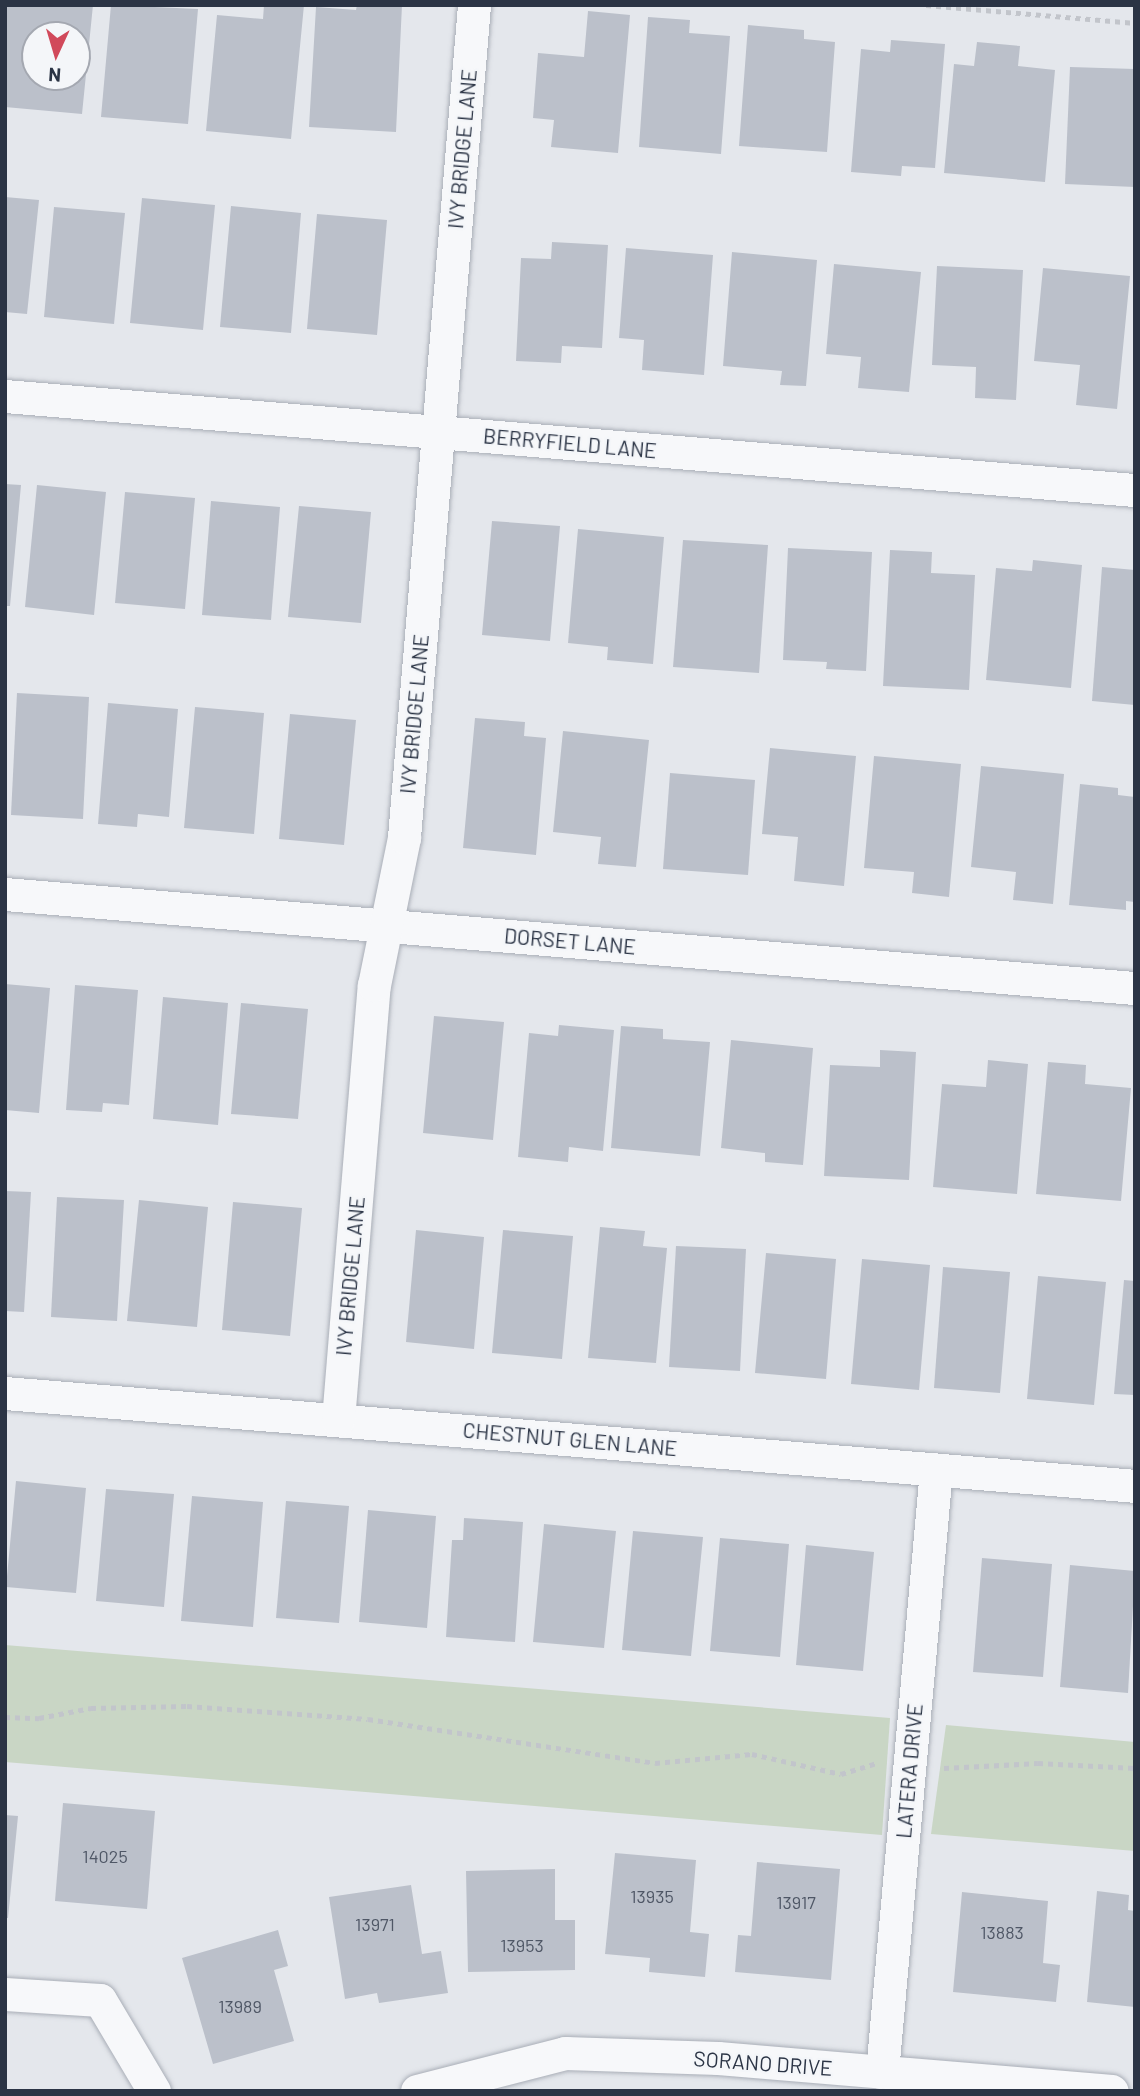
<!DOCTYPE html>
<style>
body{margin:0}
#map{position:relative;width:1140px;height:2096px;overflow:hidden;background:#e4e7ec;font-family:Barlow,sans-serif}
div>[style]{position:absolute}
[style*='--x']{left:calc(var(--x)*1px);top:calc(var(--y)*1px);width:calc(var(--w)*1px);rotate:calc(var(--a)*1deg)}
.green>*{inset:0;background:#c9d6c5}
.building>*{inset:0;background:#bbc0ca}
.path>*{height:4.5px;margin-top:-2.25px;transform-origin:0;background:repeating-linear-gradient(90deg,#c2c5cb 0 5px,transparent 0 10px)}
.roads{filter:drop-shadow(0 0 2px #a9aeb7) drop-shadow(0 0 2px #a9aeb7)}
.minor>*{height:33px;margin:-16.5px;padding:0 16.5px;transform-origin:16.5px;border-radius:16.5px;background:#f7f8fa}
span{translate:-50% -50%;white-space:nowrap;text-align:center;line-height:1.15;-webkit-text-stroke:5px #f4f6f9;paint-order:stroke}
.number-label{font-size:18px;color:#4f5766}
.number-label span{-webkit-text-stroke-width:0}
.street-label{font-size:21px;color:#2b3445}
.frame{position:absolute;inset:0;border:7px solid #2b3445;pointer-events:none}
.north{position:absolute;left:21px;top:21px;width:70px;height:70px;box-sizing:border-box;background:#f4f6f9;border:2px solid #a4a8b1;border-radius:50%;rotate:184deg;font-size:19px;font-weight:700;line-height:28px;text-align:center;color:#2b3445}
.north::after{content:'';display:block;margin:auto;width:24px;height:32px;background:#d1495b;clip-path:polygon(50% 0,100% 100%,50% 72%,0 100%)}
</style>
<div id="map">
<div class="green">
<div style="clip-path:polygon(5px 1645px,890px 1718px,882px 1835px,5px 1762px)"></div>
<div style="clip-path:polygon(946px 1725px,1135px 1742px,1135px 1851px,931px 1834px)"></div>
</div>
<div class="building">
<div style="clip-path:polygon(evenodd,6px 5px,93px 5px,82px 114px,5px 107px,6px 5px,35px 35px,77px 35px,77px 77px,35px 77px,35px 35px)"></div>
<div style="clip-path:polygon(111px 5px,198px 9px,188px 124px,101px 117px)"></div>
<div style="clip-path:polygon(264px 5px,304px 5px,291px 139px,206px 131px,217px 15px,263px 19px)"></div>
<div style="clip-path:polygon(357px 5px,402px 5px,396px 132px,309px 127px,316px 7px,356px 10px)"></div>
<div style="clip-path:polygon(588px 11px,630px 15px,618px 153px,551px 147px,554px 120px,533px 118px,538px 53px,584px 57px)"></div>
<div style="clip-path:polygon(648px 17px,690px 20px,689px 33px,730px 36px,721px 154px,639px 147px)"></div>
<div style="clip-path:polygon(748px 25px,804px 30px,804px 39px,835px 42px,827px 152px,739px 146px)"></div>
<div style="clip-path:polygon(891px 40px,945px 44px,935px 168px,902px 166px,901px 176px,851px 172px,861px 49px,890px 52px)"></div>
<div style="clip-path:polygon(977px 42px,1020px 46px,1018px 66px,1055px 70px,1045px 182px,944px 173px,954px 64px,974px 66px)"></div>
<div style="clip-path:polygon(1070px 67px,1135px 69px,1135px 187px,1065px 184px)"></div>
<div style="clip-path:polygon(5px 197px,39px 200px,27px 314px,5px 312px)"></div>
<div style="clip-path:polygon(142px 198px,215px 205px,203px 330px,130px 323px)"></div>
<div style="clip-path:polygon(231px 206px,301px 213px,291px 333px,220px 327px)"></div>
<div style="clip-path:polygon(54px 207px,125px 213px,114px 324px,44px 317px)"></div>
<div style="clip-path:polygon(317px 214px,387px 220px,377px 335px,307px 329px)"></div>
<div style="clip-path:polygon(552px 242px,608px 245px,602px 348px,562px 346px,561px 363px,516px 361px,521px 258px,551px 259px)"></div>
<div style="clip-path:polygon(626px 248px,713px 255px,704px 375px,642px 370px,644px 340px,619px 338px)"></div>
<div style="clip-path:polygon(732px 252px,817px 260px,806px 386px,780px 385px,782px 371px,723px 366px)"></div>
<div style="clip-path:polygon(834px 264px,921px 272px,909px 392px,858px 388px,861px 357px,826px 354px)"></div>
<div style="clip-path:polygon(937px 266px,1023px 270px,1016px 400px,975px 398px,976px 367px,932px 365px)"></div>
<div style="clip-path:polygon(1043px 268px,1130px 276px,1117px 409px,1076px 405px,1080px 365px,1034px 361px)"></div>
<div style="clip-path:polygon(5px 484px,21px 485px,10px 606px,5px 606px)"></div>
<div style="clip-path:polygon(37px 485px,106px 492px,94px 615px,25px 607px)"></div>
<div style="clip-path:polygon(125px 492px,195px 498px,185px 609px,115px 603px)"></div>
<div style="clip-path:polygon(211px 501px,280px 507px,271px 620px,202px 615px)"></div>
<div style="clip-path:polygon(299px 506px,371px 512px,361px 623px,288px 617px)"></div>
<div style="clip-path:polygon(492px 521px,560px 526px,550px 641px,482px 635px)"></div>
<div style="clip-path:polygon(578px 529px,664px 537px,653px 664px,607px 660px,608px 647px,568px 643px)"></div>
<div style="clip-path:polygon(683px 540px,768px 545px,759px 673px,673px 667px)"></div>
<div style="clip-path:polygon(788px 548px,872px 552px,866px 671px,826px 669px,827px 662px,783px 660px)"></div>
<div style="clip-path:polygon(890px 550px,932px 552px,931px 573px,975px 575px,969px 690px,883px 686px)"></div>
<div style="clip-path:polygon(1033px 560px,1082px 565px,1071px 688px,986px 680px,996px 568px,1032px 571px)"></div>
<div style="clip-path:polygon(1102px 567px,1135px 570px,1135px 705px,1092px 701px)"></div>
<div style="clip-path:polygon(17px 693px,89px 697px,83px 819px,11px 815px)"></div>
<div style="clip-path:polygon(108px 703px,178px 709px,169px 817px,138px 814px,137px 827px,98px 824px)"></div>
<div style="clip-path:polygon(195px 707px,264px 713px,254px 834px,184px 828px)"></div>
<div style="clip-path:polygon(290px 714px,356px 720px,344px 845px,279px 839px)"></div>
<div style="clip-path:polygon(475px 718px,525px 722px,524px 736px,546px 738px,536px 855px,463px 848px)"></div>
<div style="clip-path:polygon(563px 731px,649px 740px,636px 867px,598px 864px,601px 837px,553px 832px)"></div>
<div style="clip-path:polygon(770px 748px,856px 756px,844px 886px,794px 881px,798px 837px,762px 834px)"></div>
<div style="clip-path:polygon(874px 756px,961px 764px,949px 897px,912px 893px,914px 872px,864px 868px)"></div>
<div style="clip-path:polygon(981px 766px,1064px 774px,1053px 904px,1013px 900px,1016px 872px,971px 867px)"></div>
<div style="clip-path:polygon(670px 773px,755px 780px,748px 875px,663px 869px)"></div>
<div style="clip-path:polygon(1080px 784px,1118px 788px,1118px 795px,1135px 797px,1135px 902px,1126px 901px,1126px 910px,1069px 905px)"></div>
<div style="clip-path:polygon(5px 984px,50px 988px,39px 1113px,5px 1110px)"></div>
<div style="clip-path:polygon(75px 985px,138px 990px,129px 1105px,103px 1103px,102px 1112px,66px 1110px)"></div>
<div style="clip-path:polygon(163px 997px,228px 1003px,218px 1125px,153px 1119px)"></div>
<div style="clip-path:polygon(241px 1003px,308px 1009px,298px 1119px,231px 1114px)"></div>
<div style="clip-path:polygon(434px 1016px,504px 1022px,493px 1140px,423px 1133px)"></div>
<div style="clip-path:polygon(559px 1025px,614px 1030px,603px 1151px,569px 1147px,568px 1162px,518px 1157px,529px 1033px,558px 1036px)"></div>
<div style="clip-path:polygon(621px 1026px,663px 1029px,663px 1039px,710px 1042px,700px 1156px,611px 1148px)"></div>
<div style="clip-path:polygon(731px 1040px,813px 1048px,803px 1165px,765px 1162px,765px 1153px,721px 1148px)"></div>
<div style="clip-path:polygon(880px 1050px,916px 1052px,909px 1180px,824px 1176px,830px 1065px,880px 1067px)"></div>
<div style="clip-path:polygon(988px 1060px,1028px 1064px,1017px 1194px,933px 1187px,942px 1084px,986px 1087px)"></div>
<div style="clip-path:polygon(1048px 1062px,1086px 1065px,1085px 1084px,1131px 1088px,1121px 1201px,1036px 1194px)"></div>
<div style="clip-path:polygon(5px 1191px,31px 1192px,24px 1312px,5px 1311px)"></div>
<div style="clip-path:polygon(57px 1197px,124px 1200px,117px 1321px,51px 1317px)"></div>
<div style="clip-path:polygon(139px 1200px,208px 1207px,197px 1327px,127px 1321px)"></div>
<div style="clip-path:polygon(233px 1202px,302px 1208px,290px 1336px,222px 1330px)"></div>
<div style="clip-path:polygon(600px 1227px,645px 1231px,643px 1246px,667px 1248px,656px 1363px,588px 1358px)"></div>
<div style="clip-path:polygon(416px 1230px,484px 1237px,474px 1349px,406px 1342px)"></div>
<div style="clip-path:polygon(503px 1230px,573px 1236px,562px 1359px,492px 1353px)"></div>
<div style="clip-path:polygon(676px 1246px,746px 1249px,740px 1371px,669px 1367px)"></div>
<div style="clip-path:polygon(766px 1253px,836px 1259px,826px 1379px,755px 1373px)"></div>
<div style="clip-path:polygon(862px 1259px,930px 1265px,919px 1390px,851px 1384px)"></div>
<div style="clip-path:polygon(943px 1267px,1010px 1272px,1000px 1393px,934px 1388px)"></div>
<div style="clip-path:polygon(1038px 1276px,1106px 1282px,1094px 1405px,1027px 1399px)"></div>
<div style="clip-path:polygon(1124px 1280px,1135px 1281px,1135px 1395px,1114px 1394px)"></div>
<div style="clip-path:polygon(16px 1481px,86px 1488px,76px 1593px,6px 1587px)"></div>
<div style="clip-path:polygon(106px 1489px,174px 1494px,164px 1607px,96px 1601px)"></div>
<div style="clip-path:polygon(192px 1496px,263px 1502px,253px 1627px,181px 1621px)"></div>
<div style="clip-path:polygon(286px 1501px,349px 1506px,339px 1623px,276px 1618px)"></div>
<div style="clip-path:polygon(368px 1510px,436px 1516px,427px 1628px,359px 1622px)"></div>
<div style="clip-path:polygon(464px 1518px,523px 1522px,515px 1642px,446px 1637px,452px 1540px,463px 1540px)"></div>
<div style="clip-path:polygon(544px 1524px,616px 1531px,604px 1648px,533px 1642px)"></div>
<div style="clip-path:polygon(633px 1531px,703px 1537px,691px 1656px,622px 1650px)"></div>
<div style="clip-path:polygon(720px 1538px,789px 1544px,780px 1657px,710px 1651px)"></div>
<div style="clip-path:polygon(806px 1545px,874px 1552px,863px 1671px,796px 1665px)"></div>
<div style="clip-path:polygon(982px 1558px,1052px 1564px,1043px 1677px,973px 1672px)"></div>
<div style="clip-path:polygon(1070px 1565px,1135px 1571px,1128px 1693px,1060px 1687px)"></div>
<div style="clip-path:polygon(63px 1803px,155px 1811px,147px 1909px,55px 1901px)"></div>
<div style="clip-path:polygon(5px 1815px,18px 1816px,8px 1918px,5px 1918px)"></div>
<div style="clip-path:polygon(615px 1853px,696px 1860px,690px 1932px,709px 1934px,705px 1977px,649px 1972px,650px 1958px,605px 1954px)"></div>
<div style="clip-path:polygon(757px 1862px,840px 1869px,831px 1980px,735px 1972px,738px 1935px,751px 1936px)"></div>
<div style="clip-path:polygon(555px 1869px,555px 1920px,575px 1920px,575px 1970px,468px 1972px,466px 1871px)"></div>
<div style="clip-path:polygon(411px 1885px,422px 1954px,441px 1951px,448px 1993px,379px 2003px,377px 1993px,345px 1999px,329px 1897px)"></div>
<div style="clip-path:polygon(1097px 1891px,1129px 1895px,1128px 1910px,1135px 1911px,1135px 2007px,1087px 2002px)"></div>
<div style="clip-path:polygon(962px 1892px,1048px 1901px,1043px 1963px,1060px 1965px,1056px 2002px,953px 1992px)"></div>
<div style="clip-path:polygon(278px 1930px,288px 1966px,274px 1970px,294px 2041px,213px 2064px,182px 1958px)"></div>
</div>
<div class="path">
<div style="--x:926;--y:5;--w:210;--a:4.9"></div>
<div style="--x:5;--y:1717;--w:34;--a:2"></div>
<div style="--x:39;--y:1718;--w:53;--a:-10.9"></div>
<div style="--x:91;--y:1708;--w:96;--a:-1.2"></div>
<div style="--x:187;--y:1706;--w:181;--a:4.1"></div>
<div style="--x:368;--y:1719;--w:290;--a:8.7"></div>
<div style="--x:655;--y:1763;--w:97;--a:-5.3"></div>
<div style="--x:752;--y:1754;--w:91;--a:12.7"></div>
<div style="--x:841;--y:1774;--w:37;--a:-17"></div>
<div style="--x:944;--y:1768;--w:94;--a:-3"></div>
<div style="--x:1038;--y:1763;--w:97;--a:3"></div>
</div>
<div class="roads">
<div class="minor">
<div style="--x:5;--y:396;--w:1134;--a:4.76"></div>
<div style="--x:5;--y:894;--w:1134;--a:4.76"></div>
<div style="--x:5;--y:1393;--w:1134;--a:4.7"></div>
<div style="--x:338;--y:1420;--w:436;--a:-85.3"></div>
<div style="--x:374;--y:985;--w:151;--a:-78.5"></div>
<div style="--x:404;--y:837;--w:835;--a:-85.19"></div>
<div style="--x:5;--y:1994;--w:95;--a:3.6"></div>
<div style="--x:100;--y:2000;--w:106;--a:59.3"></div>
<div style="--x:882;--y:2072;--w:605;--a:-84.88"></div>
<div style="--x:417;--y:2091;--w:153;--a:-14.4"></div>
<div style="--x:565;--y:2053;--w:153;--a:1.9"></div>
<div style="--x:718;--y:2058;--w:395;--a:4.8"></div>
</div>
</div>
<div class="number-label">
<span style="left:105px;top:1856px">14025</span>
<span style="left:652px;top:1896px">13935</span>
<span style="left:796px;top:1902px">13917</span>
<span style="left:375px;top:1924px">13971</span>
<span style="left:1002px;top:1932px">13883</span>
<span style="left:522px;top:1945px">13953</span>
<span style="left:240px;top:2006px">13989</span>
</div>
<div class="street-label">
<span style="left:462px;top:149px;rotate:-85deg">IVY BRIDGE LANE</span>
<span style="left:570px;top:443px;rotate:5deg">BERRYFIELD LANE</span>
<span style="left:414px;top:714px;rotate:-85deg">IVY BRIDGE LANE</span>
<span style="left:570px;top:941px;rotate:5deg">DORSET LANE</span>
<span style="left:350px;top:1276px;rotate:-85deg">IVY BRIDGE LANE</span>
<span style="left:570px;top:1439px;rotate:5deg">CHESTNUT GLEN LANE</span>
<span style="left:909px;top:1771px;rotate:-85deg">LATERA DRIVE</span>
<span style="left:763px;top:2063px;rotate:4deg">SORANO DRIVE</span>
</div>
<div class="frame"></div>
<div class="north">N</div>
</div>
